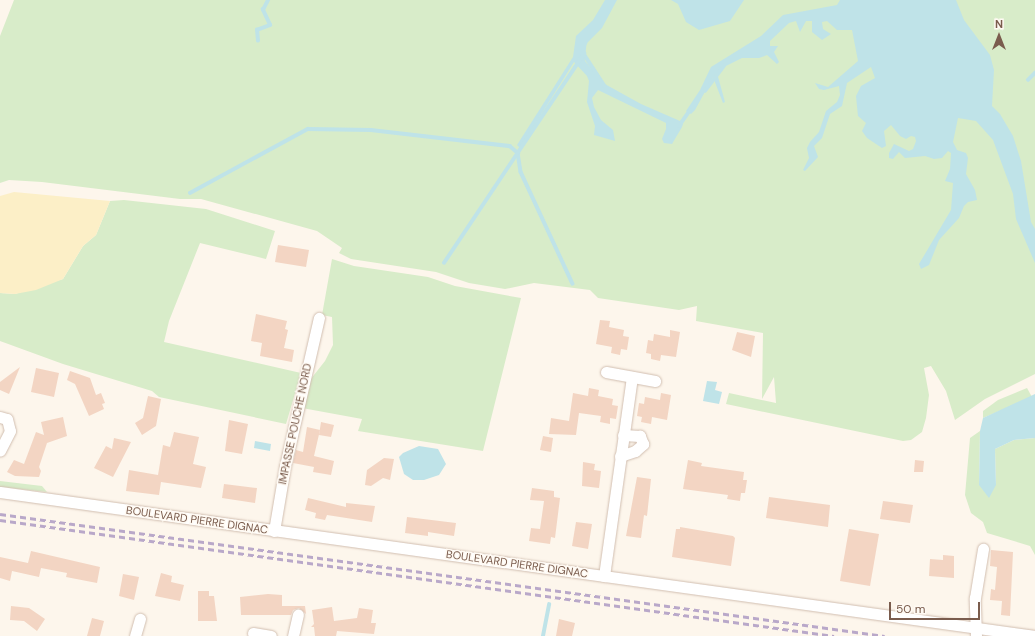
<!DOCTYPE html>
<style>
body{margin:0}
#map{position:relative;width:1035px;height:636px;overflow:hidden;background:#fdf6ec;font-family:"DM Sans",sans-serif}
div>[style]{position:absolute}
[style*='--x']{left:calc(var(--x)*1px);top:calc(var(--y)*1px);width:calc(var(--w)*1px);rotate:calc(var(--a)*1deg)}
.green>*{inset:0;background:#d8ecc9}
.sand>*{inset:0;background:#fcefc7}
.water>*{inset:0;background:#bfe3e8}
.stream>*{height:3.5px;margin:-1.75px;padding:0 1.75px;transform-origin:1.75px;border-radius:1.75px;background:#bfe3e8}
.building>*{inset:0;background:#f3d5c3}
.roads{filter:drop-shadow(0 0 1px #d1beb0) drop-shadow(0 0 1px #d1beb0)}
.street>*{height:11px;margin:-5.5px;padding:0 5.5px;transform-origin:5.5px;border-radius:5.5px;background:#fff}
.rail>*{height:3px;margin-top:-1.5px;transform-origin:0;background:repeating-linear-gradient(90deg,#b9a8c9 0 6px,transparent 0 10px)}
span{translate:-50% -50%;white-space:nowrap;text-align:center;line-height:1.15;-webkit-text-stroke:3px #fffaf3;paint-order:stroke}
.street-label{font-size:11px;color:#7a5c4d}
.north{position:absolute;left:979px;top:16px;width:40px;height:40px;-webkit-text-stroke:3px #fffaf3;paint-order:stroke;rotate:0deg;font-size:11px;font-weight:700;line-height:16px;text-align:center;color:#7a5c4d}
.north::after{content:'';display:block;margin:auto;width:14px;height:18px;background:#7a5c4d;clip-path:polygon(50% 0,100% 100%,50% 72%,0 100%)}
.scale{position:absolute;left:889px;top:602px;width:91px;height:18px;box-sizing:border-box;border:2px solid #7a5c4d;border-top:0;padding-left:5px;font-size:12px;line-height:14px;white-space:nowrap;color:#7a5c4d;-webkit-text-stroke:3px #fffaf3;paint-order:stroke}
</style>
<div id="map">
<div class="green">
<div style="clip-path:polygon(14px 0,1035px 0,1035px 374px,985px 399px,955px 420px,946px 391px,931px 366px,924px 368px,929px 395px,926px 418px,922px 432px,911px 440px,903px 441px,726px 404px,729px 393px,776px 403px,774px 377px,762px 399px,763px 333px,696px 321px,697px 306px,679px 310px,598px 298px,590px 290px,534px 283px,505px 289px,469px 283px,436px 272px,351px 259px,339px 253px,342px 248px,317px 231px,201px 199px,180px 199px,42px 182px,9px 180px,0 183px,0 36px)"></div>
<div style="clip-path:polygon(124px 200px,206px 209px,275px 231px,266px 259px,200px 243px,169px 321px,164px 342px,301px 373px,286px 424px,159px 397px,152px 391px,63px 364px,0 341px,0 293px,15px 294px,63px 279px,83px 246px,96px 235px,110px 201px)"></div>
<div style="clip-path:polygon(332px 259px,354px 266px,428px 277px,455px 286px,521px 298px,483px 451px,358px 431px,362px 419px,302px 408px,310px 380px,325px 361px,333px 345px,332px 317px,322px 315px)"></div>
<div style="clip-path:polygon(1027px 388px,1032px 397px,983px 418px,983px 411px,998px 400px)"></div>
<div style="clip-path:polygon(980px 431px,979px 485px,996px 485px,995px 449px,1014px 440px,1035px 438px,1035px 555px,1030px 546px,987px 533px,983px 522px,971px 513px,965px 495px,970px 438px)"></div>
<div style="clip-path:polygon(0 481px,42px 486px,47px 492px,0 487px)"></div>
</div>
<div class="sand">
<div style="clip-path:polygon(14px 192px,110px 201px,96px 235px,83px 246px,63px 279px,36px 290px,15px 294px,0 293px,0 196px)"></div>
</div>
<div class="water">
<div style="clip-path:polygon(605px 0,617px 0,602px 28px,588px 42px,583px 51px,585px 61px,603px 83px,641px 104px,680px 121px,683px 124px,682px 127px,672px 144px,664px 143px,662px 139px,666px 129px,666px 123px,598px 90px,592px 98px,594px 107px,601px 120px,613px 130px,615px 141px,594px 135px,595px 126px,587px 102px,589px 81px,587px 76px,574px 62px,520px 148px,517px 145px,573px 57px,576px 36px,593px 20px)"></div>
<div style="clip-path:polygon(671px 0,744px 0,730px 21px,699px 30px,686px 22px,678px 4px)"></div>
<div style="clip-path:polygon(840px 0,956px 0,964px 20px,990px 55px,994px 70px,992px 106px,1000px 114px,1013px 136px,1021px 161px,1031px 222px,1035px 229px,1035px 263px,1016px 219px,1013px 194px,993px 140px,976px 121px,958px 118px,953px 142px,957px 150px,966px 153px,968px 158px,966px 174px,975px 190px,977px 200px,968px 202px,964px 206px,959px 218px,939px 240px,929px 265px,921px 269px,919px 264px,951px 210px,953px 183px,945px 181px,950px 169px,951px 153px,948px 151px,942px 158px,934px 159px,925px 156px,905px 158px,899px 152px,893px 159px,889px 158px,889px 153px,894px 144px,909px 151px,913px 149px,916px 141px,915px 137px,911px 136px,906px 139px,900px 136px,891px 125px,884px 131px,886px 146px,882px 148px,867px 138px,862px 131px,866px 123px,858px 116px,856px 96px,861px 86px,875px 78px,871px 67px,847px 83px,842px 106px,830px 114px,822px 138px,814px 146px,818px 157px,805px 171px,803px 170px,809px 158px,807px 148px,810px 142px,819px 132px,826px 111px,837px 102px,840px 95px,839px 86px,824px 90px,819px 89px,815px 83px,828px 87px,858px 61px,852px 30px,837px 30px,827px 21px,822px 22px,823px 29px,831px 34px,822px 40px,812px 32px,812px 21px,806px 21px,800px 32px,796px 21px,789px 23px,770px 41px,770px 46px,778px 46px,774px 52px,779px 62px,777px 64px,767px 55px,759px 58px,742px 58px,720px 69px,717px 73px,725px 102px,723px 103px,713px 77px,695px 110px,691px 114px,686px 111px,700px 90px,711px 67px,761px 36px,783px 15px,837px 5px)"></div>
<div style="clip-path:polygon(707px 381px,717px 382px,715px 390px,722px 392px,719px 404px,703px 401px)"></div>
<div style="clip-path:polygon(1035px 394px,1035px 438px,1014px 440px,995px 449px,996px 485px,989px 498px,979px 485px,980px 431px,983px 418px)"></div>
<div style="clip-path:polygon(255px 441px,271px 444px,270px 451px,254px 448px)"></div>
<div style="clip-path:polygon(419px 446px,438px 449px,446px 464px,439px 475px,424px 480px,413px 480px,404px 474px,399px 457px,403px 453px)"></div>
</div>
<div class="stream">
<div style="--x:258;--y:41;--w:11;--a:-95"></div>
<div style="--x:257;--y:30;--w:14;--a:-21"></div>
<div style="--x:270;--y:25;--w:17;--a:-115"></div>
<div style="--x:263;--y:10;--w:11;--a:-63"></div>
<div style="--x:585;--y:44;--w:10;--a:96"></div>
<div style="--x:584;--y:54;--w:38;--a:57"></div>
<div style="--x:1028;--y:80;--w:10;--a:-45"></div>
<div style="--x:705;--y:91;--w:31;--a:-53"></div>
<div style="--x:679;--y:126;--w:19;--a:-55"></div>
<div style="--x:190;--y:193;--w:134;--a:-28.5"></div>
<div style="--x:308;--y:129;--w:63;--a:0.9"></div>
<div style="--x:371;--y:130;--w:140;--a:6.6"></div>
<div style="--x:510;--y:146;--w:11;--a:41"></div>
<div style="--x:518;--y:153;--w:19;--a:81"></div>
<div style="--x:521;--y:172;--w:123;--a:65.1"></div>
<div style="--x:444;--y:263;--w:252;--a:-56.2"></div>
<div style="--x:543;--y:636;--w:32;--a:-79"></div>
</div>
<div class="building">
<div style="clip-path:polygon(278px 245px,309px 250px,306px 267px,275px 262px)"></div>
<div style="clip-path:polygon(256px 314px,287px 321px,285px 329px,288px 330px,284px 348px,294px 350px,292px 362px,260px 356px,262px 343px,251px 341px)"></div>
<div style="clip-path:polygon(600px 320px,610px 321px,609px 327px,624px 330px,623px 336px,629px 337px,627px 350px,621px 349px,620px 355px,611px 353px,612px 347px,596px 344px)"></div>
<div style="clip-path:polygon(670px 330px,680px 332px,676px 357px,661px 355px,660px 361px,651px 359px,651px 354px,646px 353px,648px 340px,653px 341px,654px 334px,670px 337px)"></div>
<div style="clip-path:polygon(737px 332px,755px 336px,751px 357px,732px 350px)"></div>
<div style="clip-path:polygon(20px 367px,9px 394px,0 390px,0 382px)"></div>
<div style="clip-path:polygon(36px 368px,59px 373px,54px 397px,31px 392px)"></div>
<div style="clip-path:polygon(70px 371px,90px 378px,96px 395px,101px 393px,105px 403px,102px 404px,104px 409px,89px 416px,75px 384px,67px 380px)"></div>
<div style="clip-path:polygon(589px 388px,599px 390px,598px 396px,613px 399px,612px 405px,618px 406px,616px 419px,610px 418px,610px 424px,600px 422px,601px 416px,579px 413px,576px 435px,549px 434px,551px 418px,569px 421px,573px 393px,588px 396px)"></div>
<div style="clip-path:polygon(661px 393px,671px 395px,667px 420px,652px 417px,651px 424px,641px 422px,642px 417px,637px 416px,639px 403px,644px 404px,645px 397px,660px 400px)"></div>
<div style="clip-path:polygon(148px 396px,161px 399px,156px 426px,142px 435px,135px 423px,143px 418px)"></div>
<div style="clip-path:polygon(63px 417px,67px 436px,47px 443px,39px 467px,41px 471px,39px 477px,15px 476px,7px 472px,14px 460px,24px 464px,36px 432px,44px 435px,41px 422px)"></div>
<div style="clip-path:polygon(229px 420px,248px 424px,242px 454px,225px 451px)"></div>
<div style="clip-path:polygon(321px 422px,334px 425px,331px 437px,319px 435px)"></div>
<div style="clip-path:polygon(307px 427px,320px 430px,314px 456px,334px 461px,331px 475px,313px 472px,314px 467px,293px 463px,296px 450px,303px 452px)"></div>
<div style="clip-path:polygon(174px 432px,199px 437px,193px 464px,206px 467px,201px 488px,161px 482px,159px 495px,126px 491px,129px 470px,158px 475px,163px 445px,170px 447px)"></div>
<div style="clip-path:polygon(543px 436px,553px 438px,551px 452px,540px 450px)"></div>
<div style="clip-path:polygon(114px 438px,131px 442px,113px 477px,94px 468px,106px 446px,112px 449px)"></div>
<div style="clip-path:polygon(384px 458px,394px 459px,390px 480px,383px 478px,371px 486px,365px 485px,367px 470px)"></div>
<div style="clip-path:polygon(688px 460px,702px 463px,701px 466px,744px 472px,743px 480px,747px 480px,745px 493px,741px 493px,740px 501px,727px 499px,728px 495px,683px 489px)"></div>
<div style="clip-path:polygon(915px 460px,924px 461px,923px 472px,914px 472px)"></div>
<div style="clip-path:polygon(583px 462px,595px 464px,594px 470px,601px 471px,599px 488px,582px 486px)"></div>
<div style="clip-path:polygon(637px 477px,651px 479px,647px 516px,644px 515px,641px 538px,626px 536px)"></div>
<div style="clip-path:polygon(224px 484px,257px 488px,255px 503px,222px 498px)"></div>
<div style="clip-path:polygon(532px 488px,554px 491px,554px 497px,560px 498px,555px 538px,551px 537px,550px 544px,529px 541px,531px 528px,540px 529px,544px 501px,530px 500px)"></div>
<div style="clip-path:polygon(769px 497px,830px 505px,828px 527px,766px 518px)"></div>
<div style="clip-path:polygon(308px 498px,346px 507px,346px 503px,375px 506px,372px 522px,327px 515px,325px 520px,315px 518px,316px 513px,305px 510px)"></div>
<div style="clip-path:polygon(883px 501px,913px 505px,910px 523px,880px 519px)"></div>
<div style="clip-path:polygon(407px 517px,456px 523px,454px 536px,428px 532px,428px 536px,405px 533px)"></div>
<div style="clip-path:polygon(576px 522px,592px 524px,588px 549px,572px 546px)"></div>
<div style="clip-path:polygon(680px 527px,733px 536px,735px 538px,731px 566px,672px 557px,676px 529px,680px 529px)"></div>
<div style="clip-path:polygon(849px 529px,879px 534px,870px 586px,840px 581px)"></div>
<div style="clip-path:polygon(991px 550px,1013px 552px,1010px 616px,1001px 615px,1002px 601px,990px 600px,991px 589px,995px 590px,997px 567px,990px 566px)"></div>
<div style="clip-path:polygon(31px 551px,100px 567px,97px 583px,66px 577px,67px 573px,41px 568px,39px 577px,12px 571px,10px 581px,0 578px,0 557px,28px 563px)"></div>
<div style="clip-path:polygon(943px 555px,954px 556px,954px 578px,929px 576px,930px 559px,943px 560px)"></div>
<div style="clip-path:polygon(161px 573px,172px 576px,171px 582px,184px 585px,180px 601px,155px 596px)"></div>
<div style="clip-path:polygon(123px 574px,139px 577px,134px 600px,119px 596px)"></div>
<div style="clip-path:polygon(198px 591px,209px 591px,209px 596px,214px 596px,217px 621px,198px 621px)"></div>
<div style="clip-path:polygon(268px 594px,282px 595px,282px 606px,305px 606px,306px 614px,299px 608px,293px 610px,291px 615px,241px 615px,240px 597px)"></div>
<div style="clip-path:polygon(11px 606px,29px 608px,45px 619px,37px 631px,24px 621px,10px 620px)"></div>
<div style="clip-path:polygon(332px 607px,334px 621px,357px 618px,359px 608px,373px 610px,371px 623px,376px 623px,374px 634px,337px 631px,336px 636px,315px 636px,314px 627px,311px 627px,314px 624px,312px 610px)"></div>
<div style="clip-path:polygon(92px 618px,104px 621px,100px 636px,87px 636px)"></div>
<div style="clip-path:polygon(559px 619px,575px 623px,572px 636px,556px 636px)"></div>
</div>
<div class="roads">
<div class="street">
<div style="--x:606;--y:372;--w:50;--a:10.4"></div>
<div style="--x:0;--y:417;--w:7;--a:16"></div>
<div style="--x:7;--y:419;--w:12;--a:76"></div>
<div style="--x:10;--y:431;--w:22;--a:117"></div>
<div style="--x:620;--y:456;--w:16;--a:-18"></div>
<div style="--x:635;--y:451;--w:11;--a:-41"></div>
<div style="--x:643;--y:444;--w:9;--a:-111"></div>
<div style="--x:640;--y:436;--w:17;--a:-177"></div>
<div style="--x:0;--y:492;--w:1045;--a:7.92"></div>
<div style="--x:274;--y:531;--w:66;--a:-80.4"></div>
<div style="--x:285;--y:466;--w:152;--a:-77.1"></div>
<div style="--x:604;--y:576;--w:201;--a:-82"></div>
<div style="--x:253;--y:633;--w:18;--a:9"></div>
<div style="--x:135;--y:636;--w:18;--a:-74"></div>
<div style="--x:293;--y:636;--w:22;--a:-77"></div>
<div style="--x:976;--y:636;--w:38;--a:-92"></div>
<div style="--x:975;--y:598;--w:50;--a:-80.7"></div>
</div>
</div>
<div class="rail">
<div style="--x:0;--y:514;--w:893;--a:7.85"></div>
<div style="--x:0;--y:520;--w:842;--a:7.92"></div>
</div>
<div class="street-label">
<span style="left:295px;top:424px;rotate:-78deg">IMPASSE POUCHE NORD</span>
<span style="left:197px;top:520px;rotate:8deg">BOULEVARD PIERRE DIGNAC</span>
<span style="left:517px;top:564px;rotate:8deg">BOULEVARD PIERRE DIGNAC</span>
</div>
<div class="north">N</div>
<div class="scale">50 m</div>
</div>
